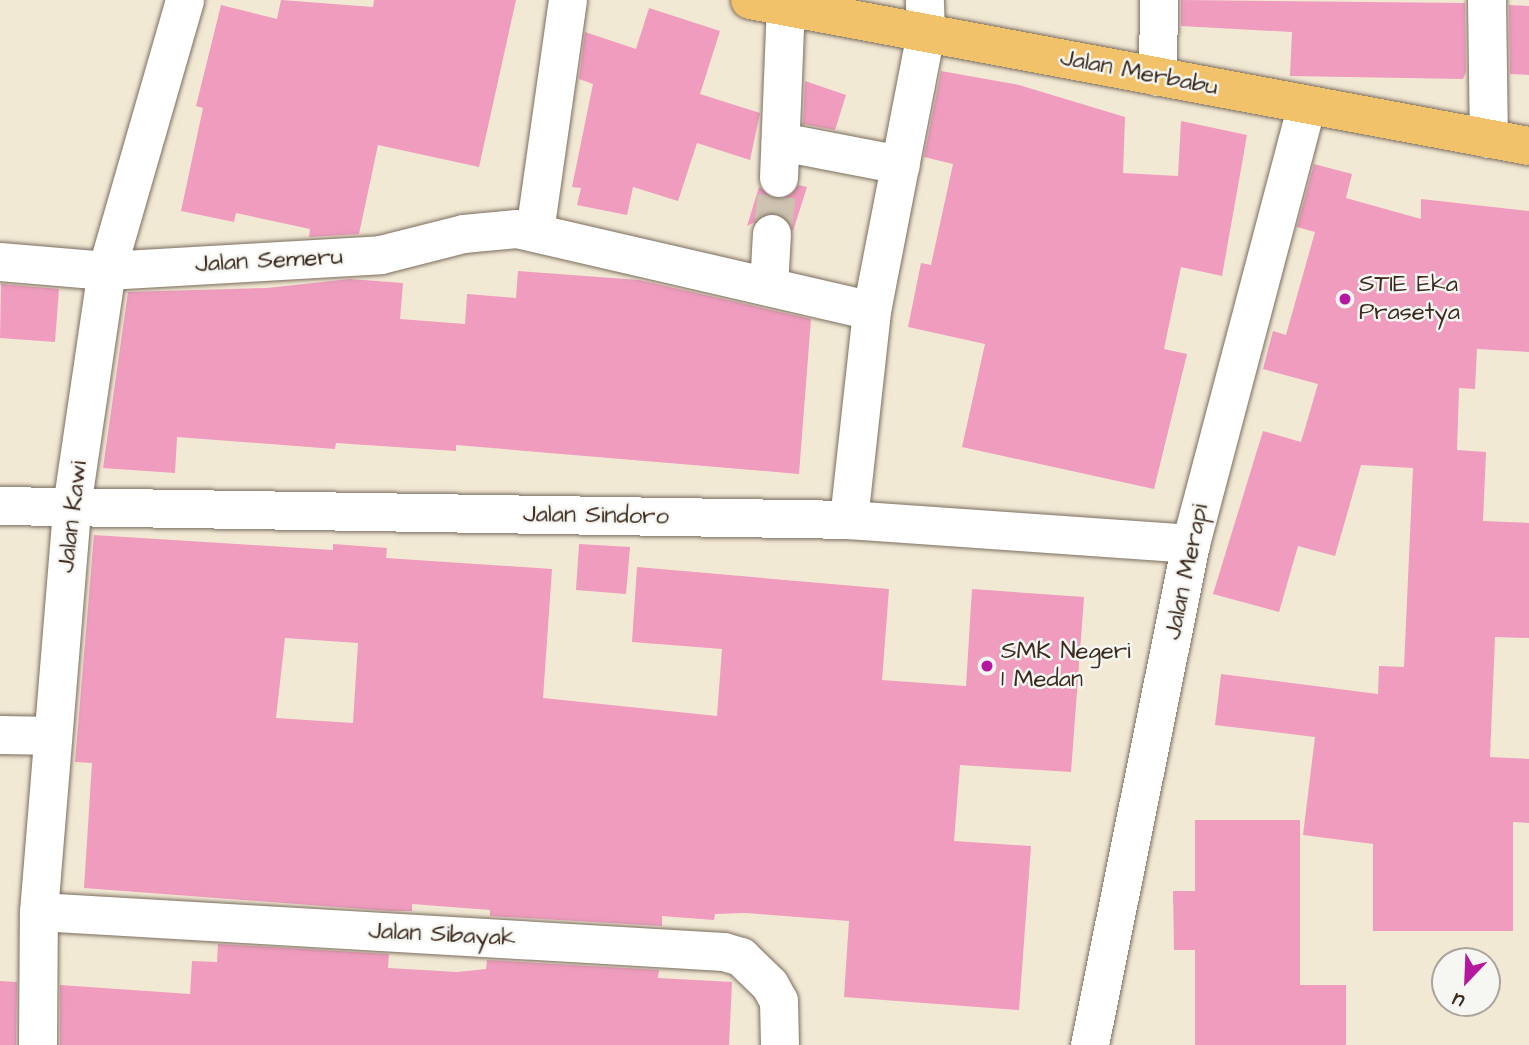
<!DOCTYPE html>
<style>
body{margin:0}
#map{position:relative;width:1529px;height:1045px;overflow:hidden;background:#f2e9d5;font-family:"Architects Daughter",sans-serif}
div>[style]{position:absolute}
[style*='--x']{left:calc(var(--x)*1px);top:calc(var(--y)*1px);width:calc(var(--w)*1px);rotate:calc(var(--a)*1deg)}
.building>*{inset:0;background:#ef9cbe}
.minor-tunnel>*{height:38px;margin-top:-19px;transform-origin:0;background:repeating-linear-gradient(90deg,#cdc3b0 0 38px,transparent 0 57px)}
.roads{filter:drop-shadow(0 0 2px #7b6d5e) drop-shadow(0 0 2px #7b6d5e)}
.minor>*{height:38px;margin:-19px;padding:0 19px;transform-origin:19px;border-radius:19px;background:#fff}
.major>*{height:38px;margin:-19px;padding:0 19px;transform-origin:19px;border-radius:19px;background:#f2c26a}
.dots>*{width:19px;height:19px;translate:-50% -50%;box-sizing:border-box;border:4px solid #f6f6f2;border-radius:50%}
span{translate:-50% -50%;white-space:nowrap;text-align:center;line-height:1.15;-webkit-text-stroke:5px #f6f6f2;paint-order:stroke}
.street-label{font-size:24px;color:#3b2a1e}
.poi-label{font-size:24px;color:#3b2a1e}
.left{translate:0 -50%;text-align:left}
.north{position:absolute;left:1431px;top:947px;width:70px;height:70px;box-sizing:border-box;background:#f6f6f2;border:2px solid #aba49d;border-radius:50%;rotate:203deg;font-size:19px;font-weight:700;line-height:28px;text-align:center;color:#3b2a1e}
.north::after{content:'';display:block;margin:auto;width:24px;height:32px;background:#b5179e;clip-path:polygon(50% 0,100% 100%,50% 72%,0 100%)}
</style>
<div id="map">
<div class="building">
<div style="clip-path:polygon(281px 0,373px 7px,374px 0,516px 0,479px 167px,378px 145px,359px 234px,309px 237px,310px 229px,236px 213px,234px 222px,181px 211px,203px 108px,196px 106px,221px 5px,277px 19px)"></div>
<div style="clip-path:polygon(1181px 0,1465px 3px,1466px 72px,1463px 79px,1290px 76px,1292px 32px,1181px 26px)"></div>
<div style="clip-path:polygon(1509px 5px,1529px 6px,1529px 75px,1510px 74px)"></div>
<div style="clip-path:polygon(649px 8px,720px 31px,700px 94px,760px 113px,750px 160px,697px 143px,678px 201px,633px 187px,627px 215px,577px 205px,581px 188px,572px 187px,593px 84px,579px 79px,585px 32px,636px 49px)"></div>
<div style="clip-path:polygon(941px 71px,1019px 85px,1125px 117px,1123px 173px,1178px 176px,1181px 121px,1247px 135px,1222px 276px,1181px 267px,1164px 349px,1187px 354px,1154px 489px,962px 447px,985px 344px,908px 327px,921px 263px,931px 265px,953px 164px,924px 157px)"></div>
<div style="clip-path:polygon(805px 81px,846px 95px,835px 130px,803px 124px)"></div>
<div style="clip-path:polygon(1314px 164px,1352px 174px,1346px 198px,1421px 219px,1421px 199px,1529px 211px,1529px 352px,1477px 349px,1475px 389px,1459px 388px,1457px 450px,1486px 452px,1483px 521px,1529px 523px,1529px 638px,1495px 637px,1490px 757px,1529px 759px,1529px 823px,1513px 822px,1513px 931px,1373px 931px,1373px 844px,1303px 835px,1315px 737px,1215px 725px,1221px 674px,1378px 694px,1379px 666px,1404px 667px,1413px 468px,1361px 465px,1335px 556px,1298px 546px,1279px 612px,1213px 594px,1263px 431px,1301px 442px,1318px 384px,1263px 369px,1273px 331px,1286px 335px,1315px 232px,1297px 227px)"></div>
<div style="clip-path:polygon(799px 185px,807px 187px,793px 231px,774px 212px,747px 226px,759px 187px,779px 200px)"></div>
<div style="clip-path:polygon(518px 271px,639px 280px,811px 319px,799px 474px,456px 445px,456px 451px,336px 443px,335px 449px,177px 437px,175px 473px,103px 468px,128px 292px,267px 288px,350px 279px,403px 283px,400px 319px,465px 324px,467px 294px,516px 298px)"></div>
<div style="clip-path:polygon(1px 284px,59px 289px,55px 342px,0 338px)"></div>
<div style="clip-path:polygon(evenodd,94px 535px,333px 550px,333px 544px,387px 548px,386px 558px,552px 569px,543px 698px,717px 716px,722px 649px,632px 642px,637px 567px,889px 589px,882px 680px,966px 686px,972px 589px,1084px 597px,1071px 772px,960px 765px,954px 841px,1031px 846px,1019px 1010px,844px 997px,849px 921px,746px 913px,715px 914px,714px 920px,662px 916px,662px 926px,490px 916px,490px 910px,412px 904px,412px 911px,391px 911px,84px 888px,92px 763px,75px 762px,94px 535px,285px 638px,358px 643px,353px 723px,276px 718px,285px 638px)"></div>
<div style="clip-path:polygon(579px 544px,630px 547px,626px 594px,576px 590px)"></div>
<div style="clip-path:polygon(1195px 820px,1300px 820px,1300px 985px,1346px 985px,1346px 1045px,1195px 1045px,1195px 950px,1174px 950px,1173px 891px,1195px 891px)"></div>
<div style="clip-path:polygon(218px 944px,389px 954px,388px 968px,457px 972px,486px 969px,487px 960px,659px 970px,658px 978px,732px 982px,729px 1045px,60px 1045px,60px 985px,190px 994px,192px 961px,217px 962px)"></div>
<div style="clip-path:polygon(0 981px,17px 982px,16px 1045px,0 1045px)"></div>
</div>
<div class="minor-tunnel">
<div style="--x:772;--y:234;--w:56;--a:-82.9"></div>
</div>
<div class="roads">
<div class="minor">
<div style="--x:1487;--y:0;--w:139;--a:89.2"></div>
<div style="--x:1158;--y:77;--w:77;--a:-89.3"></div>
<div style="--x:781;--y:142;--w:122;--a:10.9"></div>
<div style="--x:779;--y:178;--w:171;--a:-87.7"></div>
<div style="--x:535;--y:232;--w:234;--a:-81.9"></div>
<div style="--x:0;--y:262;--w:107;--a:4.8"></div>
<div style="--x:107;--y:271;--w:274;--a:-3.3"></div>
<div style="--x:381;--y:255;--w:86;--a:-14.2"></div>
<div style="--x:464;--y:234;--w:53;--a:-5.4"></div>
<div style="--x:517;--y:229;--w:364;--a:13"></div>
<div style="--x:769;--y:287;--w:53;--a:-86.8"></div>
<div style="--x:0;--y:506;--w:849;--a:0.94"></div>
<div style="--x:849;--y:520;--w:343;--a:4"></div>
<div style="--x:849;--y:520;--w:210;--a:-83.7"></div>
<div style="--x:872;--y:311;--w:283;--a:-79"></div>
<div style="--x:926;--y:33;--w:33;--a:-92"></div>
<div style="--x:0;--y:735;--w:52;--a:1.1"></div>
<div style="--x:39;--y:912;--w:686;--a:3.34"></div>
<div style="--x:724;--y:952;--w:18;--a:16"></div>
<div style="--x:741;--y:957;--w:40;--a:44"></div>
<div style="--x:770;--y:985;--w:18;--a:61"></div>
<div style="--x:779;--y:1001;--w:44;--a:88.7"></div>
<div style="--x:38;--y:1045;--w:133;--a:-89.6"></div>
<div style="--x:39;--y:912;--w:406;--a:-85.3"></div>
<div style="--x:72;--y:507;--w:239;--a:-81.6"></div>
<div style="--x:107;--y:271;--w:282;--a:-73.9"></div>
<div style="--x:1090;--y:1045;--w:511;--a:-78.6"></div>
<div style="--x:1191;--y:544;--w:454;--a:-75.2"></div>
</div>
<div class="major">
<div style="--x:750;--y:0;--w:793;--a:10.62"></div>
</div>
</div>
<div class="dots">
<div style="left:1345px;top:299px;background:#b5179e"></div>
<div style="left:987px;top:666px;background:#b5179e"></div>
</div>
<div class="street-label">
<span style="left:1139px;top:73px;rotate:11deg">Jalan Merbabu</span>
<span style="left:269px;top:261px;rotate:-3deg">Jalan Semeru</span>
<span style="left:596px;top:516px;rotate:1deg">Jalan Sindoro</span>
<span style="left:73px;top:517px;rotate:-83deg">Jalan Kawi</span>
<span style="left:1187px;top:572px;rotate:-78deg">Jalan Merapi</span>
<span style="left:442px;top:935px;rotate:3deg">Jalan Sibayak</span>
</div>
<div class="poi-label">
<span class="left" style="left:1359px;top:299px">STIE Eka<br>Prasetya</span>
<span class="left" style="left:1001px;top:666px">SMK Negeri<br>1 Medan</span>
</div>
<div class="north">U</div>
</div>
